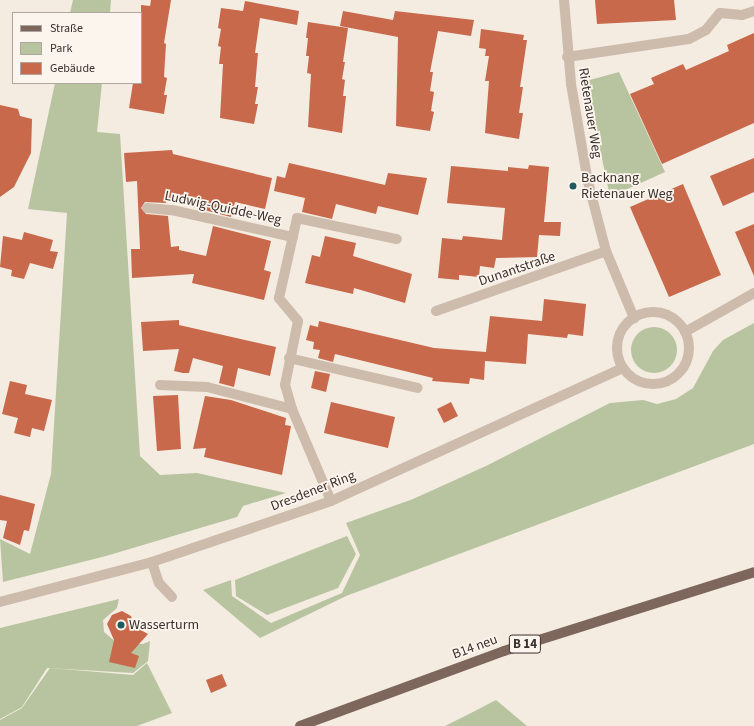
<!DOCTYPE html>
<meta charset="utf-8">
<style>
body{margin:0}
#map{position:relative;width:754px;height:726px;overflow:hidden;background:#f4ebe1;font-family:"Source Sans 3",sans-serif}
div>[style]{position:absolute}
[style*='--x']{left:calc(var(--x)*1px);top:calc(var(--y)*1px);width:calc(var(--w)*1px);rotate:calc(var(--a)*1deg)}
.green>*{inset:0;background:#b8c4a0}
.round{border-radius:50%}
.building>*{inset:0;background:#c8694b}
.minor>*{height:10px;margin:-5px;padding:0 5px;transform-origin:5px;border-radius:5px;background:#cdbbac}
.minor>.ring{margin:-5px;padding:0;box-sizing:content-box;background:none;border:10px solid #cdbbac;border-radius:50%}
.major>*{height:10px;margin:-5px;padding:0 5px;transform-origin:5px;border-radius:5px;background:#7d675c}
.dots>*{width:11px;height:11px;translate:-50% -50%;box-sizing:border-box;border:2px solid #fbf5ee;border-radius:50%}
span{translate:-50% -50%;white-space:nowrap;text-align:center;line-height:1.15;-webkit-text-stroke:3.5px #fbf5ee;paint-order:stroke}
.shield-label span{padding:1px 3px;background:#fbf5ee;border:1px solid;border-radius:3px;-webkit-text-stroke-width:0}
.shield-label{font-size:13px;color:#3b302b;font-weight:700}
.street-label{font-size:14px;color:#3b302b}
.poi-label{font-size:14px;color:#3b302b}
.left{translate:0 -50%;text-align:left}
.legend{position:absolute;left:12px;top:12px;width:130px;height:72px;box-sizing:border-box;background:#fbf5ee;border:1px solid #aea6a0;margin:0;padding:5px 7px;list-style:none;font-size:12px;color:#3b302b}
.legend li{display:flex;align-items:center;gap:8px;height:20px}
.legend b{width:20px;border:1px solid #aea6a0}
</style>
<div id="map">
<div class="green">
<div style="clip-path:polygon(73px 0,111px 0,110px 13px,70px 13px)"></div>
<div style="clip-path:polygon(619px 72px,665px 172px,610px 197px,586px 81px)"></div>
<div style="clip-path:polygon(55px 83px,102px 83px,97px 132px,120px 134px,140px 456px,160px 475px,197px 473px,286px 493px,243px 506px,237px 517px,106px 556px,3px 582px,0 539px,30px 554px,51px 474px,67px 213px,28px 209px)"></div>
<div style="clip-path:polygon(754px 323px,754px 444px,346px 596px,260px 638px,203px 590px,231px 580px,232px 596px,271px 623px,342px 593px,360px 555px,346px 523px,413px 499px,486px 466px,610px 403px,643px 400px,657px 404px,676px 399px,693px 388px,713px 351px,723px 340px)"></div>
<div class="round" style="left:631px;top:327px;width:46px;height:46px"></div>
<div style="clip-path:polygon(347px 536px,356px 554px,338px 588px,267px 615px,236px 596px,235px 580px)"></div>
<div style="clip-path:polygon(119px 599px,117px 608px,103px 620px,104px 632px,118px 644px,143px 644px,150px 641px,148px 661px,133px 673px,47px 668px,22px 707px,0 719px,0 628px)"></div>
<div style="clip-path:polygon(147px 663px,172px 713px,137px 726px,0 726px,0 720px,22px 708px,50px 668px,133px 675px)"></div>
<div style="clip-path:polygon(496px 700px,527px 726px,445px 726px,471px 713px)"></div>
</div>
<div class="building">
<div style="clip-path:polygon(151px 0,171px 0,164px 43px,166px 44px,164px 77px,167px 78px,164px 95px,167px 95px,164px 114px,129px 108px,133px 83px,141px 83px,141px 5px,150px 6px)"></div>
<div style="clip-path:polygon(595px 0,674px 0,676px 20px,597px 24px)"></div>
<div style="clip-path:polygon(245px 1px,299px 11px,297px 25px,260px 18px,255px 53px,258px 53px,255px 87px,258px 87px,255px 104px,258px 104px,254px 124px,220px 118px,223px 64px,219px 64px,221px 47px,218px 46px,221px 29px,218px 28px,221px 8px,243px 11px)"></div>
<div style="clip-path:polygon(343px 11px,393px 20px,395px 11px,474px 20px,471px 36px,438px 31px,430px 72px,433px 72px,430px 91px,434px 92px,431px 111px,434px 112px,430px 131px,396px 126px,398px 37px,340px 26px)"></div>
<div style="clip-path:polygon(308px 22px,348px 28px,343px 62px,345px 62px,342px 79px,345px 80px,343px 96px,346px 96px,342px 133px,308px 127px,311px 74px,307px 73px,309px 56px,306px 56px,308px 38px,306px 38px)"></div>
<div style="clip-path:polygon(481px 29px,524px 35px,523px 40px,527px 40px,520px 87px,523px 87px,519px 113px,523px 113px,519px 139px,485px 133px,489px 81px,485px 81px,489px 56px,485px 56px,486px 49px,479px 48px)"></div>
<div style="clip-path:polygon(754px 33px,754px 123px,662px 164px,630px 94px,654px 84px,651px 78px,683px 64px,686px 70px,729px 51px,727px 45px)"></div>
<div style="clip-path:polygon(0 105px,18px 109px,20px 116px,32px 119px,31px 153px,14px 187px,0 197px)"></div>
<div style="clip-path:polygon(172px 150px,173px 154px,272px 178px,265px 209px,235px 202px,231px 217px,166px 200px,166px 203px,145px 202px,141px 208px,146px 214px,168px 216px,171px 247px,179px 246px,179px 250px,206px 256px,213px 226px,271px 241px,264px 270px,271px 272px,264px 300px,192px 283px,194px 274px,132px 278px,131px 249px,140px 249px,137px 181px,126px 182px,124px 153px)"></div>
<div style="clip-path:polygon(754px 158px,754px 192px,723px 206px,710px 176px)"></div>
<div style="clip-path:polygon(289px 163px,385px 185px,388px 173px,427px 178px,418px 215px,378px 206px,376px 214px,336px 204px,332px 219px,302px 212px,305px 198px,274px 191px,277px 176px,285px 178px)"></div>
<div style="clip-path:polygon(529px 165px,549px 167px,544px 222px,561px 222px,560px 236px,539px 235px,537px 257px,496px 258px,494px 268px,480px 266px,479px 277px,459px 275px,459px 280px,438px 278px,442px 238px,462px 240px,463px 236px,502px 240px,505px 208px,447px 203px,451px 166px,508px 171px,508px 167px,528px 169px)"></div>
<div style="clip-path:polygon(683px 184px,721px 275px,669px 297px,630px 207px)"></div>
<div style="clip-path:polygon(754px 224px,754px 276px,735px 232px)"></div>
<div style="clip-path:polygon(24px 232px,53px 240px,50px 251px,58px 252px,53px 269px,30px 263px,24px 279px,11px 276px,12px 270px,0 267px,3px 236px,22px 240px)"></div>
<div style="clip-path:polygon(325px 236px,356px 243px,353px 256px,412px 274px,405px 303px,354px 288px,353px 294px,305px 283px,312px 255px,320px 257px)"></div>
<div style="clip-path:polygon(544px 299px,586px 304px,583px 336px,568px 334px,567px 338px,528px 334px,526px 364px,485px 361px,484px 380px,470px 378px,469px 384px,432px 381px,433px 378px,335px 354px,333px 362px,318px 358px,320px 350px,313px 349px,314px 342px,306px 340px,310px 325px,318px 327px,319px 321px,434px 348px,486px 352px,490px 316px,542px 321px)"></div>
<div style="clip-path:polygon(179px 320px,179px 325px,276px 347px,270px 376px,238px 368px,234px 387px,219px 383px,223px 366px,193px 358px,189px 373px,183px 373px,174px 371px,179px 349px,143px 351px,141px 322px)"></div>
<div style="clip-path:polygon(315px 371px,330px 374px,326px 392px,311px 388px)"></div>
<div style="clip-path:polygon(10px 381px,27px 385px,25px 394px,52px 400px,44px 431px,32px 428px,30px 437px,14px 433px,18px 418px,2px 414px)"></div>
<div style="clip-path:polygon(178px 395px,181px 449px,157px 451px,153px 396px)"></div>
<div style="clip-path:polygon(205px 396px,231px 400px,286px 418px,285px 425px,291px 426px,282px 475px,204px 457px,206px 448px,193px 449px)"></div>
<div style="clip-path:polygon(331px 402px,395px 417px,388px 448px,324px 433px)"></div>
<div style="clip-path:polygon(451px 402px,458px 416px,444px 423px,437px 409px)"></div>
<div style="clip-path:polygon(0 495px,35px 504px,29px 531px,24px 530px,20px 545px,3px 538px,7px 521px,0 520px)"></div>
<div style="clip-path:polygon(122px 611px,131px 616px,135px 627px,148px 634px,131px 653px,139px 656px,135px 668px,109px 662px,114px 640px,107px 624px,112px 615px)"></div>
<div style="clip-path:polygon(222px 674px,227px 686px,211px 693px,206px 680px)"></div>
</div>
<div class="minor">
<div style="--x:564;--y:0;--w:84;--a:85.2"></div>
<div style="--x:571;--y:84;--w:99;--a:80.2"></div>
<div style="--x:588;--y:182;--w:71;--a:75.4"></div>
<div style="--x:606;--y:251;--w:73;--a:67.3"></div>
<div style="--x:567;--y:57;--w:123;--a:-8.4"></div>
<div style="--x:689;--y:39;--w:19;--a:-28"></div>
<div style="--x:706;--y:30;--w:22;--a:-51"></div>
<div style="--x:720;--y:13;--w:22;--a:5"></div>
<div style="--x:742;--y:15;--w:13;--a:-18"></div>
<div style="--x:147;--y:208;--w:25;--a:5"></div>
<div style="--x:172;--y:210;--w:124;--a:12.6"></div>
<div style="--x:436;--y:311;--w:180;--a:-19.4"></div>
<div class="ring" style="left:617px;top:312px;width:62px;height:62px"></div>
<div style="--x:685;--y:332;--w:79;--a:-29.5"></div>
<div style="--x:289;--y:358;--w:132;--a:13.1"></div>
<div style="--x:160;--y:385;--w:47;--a:2.4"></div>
<div style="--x:207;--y:387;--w:88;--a:14.5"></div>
<div style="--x:331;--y:501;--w:100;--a:-113"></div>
<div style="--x:292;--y:409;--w:25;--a:-106"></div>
<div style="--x:285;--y:385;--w:65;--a:-78.5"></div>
<div style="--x:298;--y:321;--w:30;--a:-130"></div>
<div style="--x:279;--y:298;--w:82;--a:-77.3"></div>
<div style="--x:297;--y:218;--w:102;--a:11.9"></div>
<div style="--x:152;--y:562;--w:22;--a:72"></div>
<div style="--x:159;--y:583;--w:19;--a:47"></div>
<div style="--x:0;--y:602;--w:157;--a:-14.7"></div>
<div style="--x:152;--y:562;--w:189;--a:-18.8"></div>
<div style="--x:331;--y:501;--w:321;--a:-24.5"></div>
</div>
<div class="major">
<div style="--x:300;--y:726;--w:217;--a:-20.2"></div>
<div style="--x:504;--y:651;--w:262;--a:-17.5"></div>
</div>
<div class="dots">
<div style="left:573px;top:186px;background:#1f5a5e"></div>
<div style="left:121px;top:625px;background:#1f5a5e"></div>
</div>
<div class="shield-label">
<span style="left:525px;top:644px">B 14</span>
</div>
<div class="street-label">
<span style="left:590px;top:113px;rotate:81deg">Rietenauer Weg</span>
<span style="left:223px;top:208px;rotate:12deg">Ludwig-Quidde-Weg</span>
<span style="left:517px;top:269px;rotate:-19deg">Dunantstraße</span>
<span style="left:313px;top:491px;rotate:-21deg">Dresdener Ring</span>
<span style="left:475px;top:647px;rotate:-20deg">B14 neu</span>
</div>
<div class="poi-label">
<span class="left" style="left:581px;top:186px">Backnang<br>Rietenauer Weg</span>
<span class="left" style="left:129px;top:625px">Wasserturm</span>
</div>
<ul class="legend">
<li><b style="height:5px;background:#7d675c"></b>Straße</li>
<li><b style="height:11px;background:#b8c4a0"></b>Park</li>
<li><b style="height:11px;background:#c8694b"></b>Gebäude</li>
</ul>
</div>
